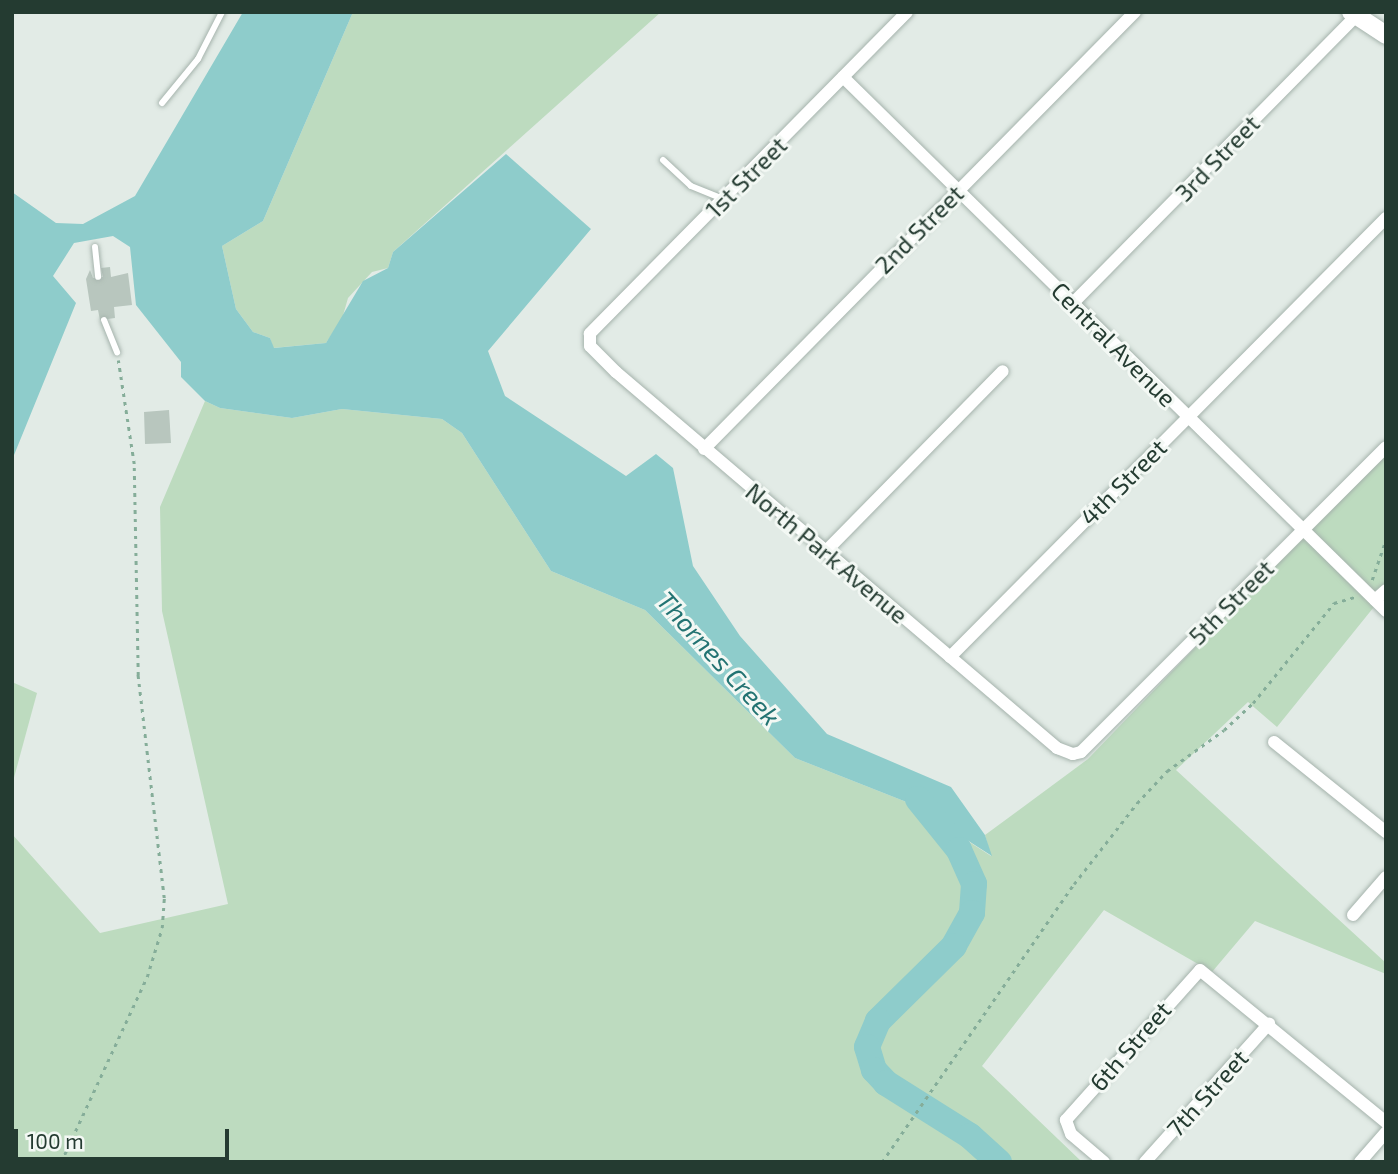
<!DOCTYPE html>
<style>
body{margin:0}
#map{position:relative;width:1398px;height:1174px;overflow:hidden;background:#e2ebe6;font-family:"Exo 2",sans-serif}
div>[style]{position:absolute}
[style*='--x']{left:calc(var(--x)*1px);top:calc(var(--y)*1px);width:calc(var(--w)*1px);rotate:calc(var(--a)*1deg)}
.green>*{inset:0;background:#bddbbf}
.water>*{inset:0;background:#8ecccb}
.river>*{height:26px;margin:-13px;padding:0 13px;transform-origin:13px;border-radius:13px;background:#8ecccb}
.building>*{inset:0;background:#b8c6be}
.path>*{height:2.5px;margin-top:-1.25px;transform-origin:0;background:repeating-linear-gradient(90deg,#85ad99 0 3.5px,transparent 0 8.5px)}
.roads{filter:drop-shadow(0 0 2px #a5b3ac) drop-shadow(0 0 2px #a5b3ac)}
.lane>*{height:6px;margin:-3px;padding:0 3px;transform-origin:3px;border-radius:3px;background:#fff}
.street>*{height:12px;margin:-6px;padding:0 6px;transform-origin:6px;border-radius:6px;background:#fff}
.secondary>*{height:18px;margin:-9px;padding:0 9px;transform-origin:9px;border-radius:9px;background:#fff}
span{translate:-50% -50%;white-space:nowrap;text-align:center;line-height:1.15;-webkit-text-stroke:6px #f3f8f4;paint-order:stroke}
.street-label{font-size:24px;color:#243b31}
.water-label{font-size:26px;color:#227372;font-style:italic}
.frame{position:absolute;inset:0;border:14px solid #243b31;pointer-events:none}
.scale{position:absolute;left:14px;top:1129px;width:215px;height:32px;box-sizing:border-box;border:4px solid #243b31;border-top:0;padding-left:9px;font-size:21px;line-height:24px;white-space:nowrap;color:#243b31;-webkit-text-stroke:5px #f3f8f4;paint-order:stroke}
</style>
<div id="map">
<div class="green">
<div style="clip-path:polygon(353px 12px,661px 12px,393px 252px,388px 268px,372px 272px,348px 298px,342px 319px,326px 343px,273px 348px,270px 338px,253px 332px,236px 309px,222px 246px,263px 221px)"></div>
<div style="clip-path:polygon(205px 401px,220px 408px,292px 418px,342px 409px,442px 419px,462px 433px,551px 571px,645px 610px,795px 758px,909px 803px,991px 856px,985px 835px,1088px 759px,1386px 449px,1386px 592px,1277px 727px,1248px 702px,1176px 770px,1386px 963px,1386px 974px,1255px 921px,1212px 972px,1104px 910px,982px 1066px,1082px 1162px,12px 1162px,12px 834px,100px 933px,228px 904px,162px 611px,160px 507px)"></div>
<div style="clip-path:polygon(12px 682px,37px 693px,12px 785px)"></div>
</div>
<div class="water">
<div style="clip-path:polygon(243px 12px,353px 12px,263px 221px,222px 246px,236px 309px,253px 332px,270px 338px,274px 348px,326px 343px,363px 281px,388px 268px,393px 252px,506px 154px,591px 229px,488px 351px,505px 396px,626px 476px,656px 454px,673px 468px,693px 566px,740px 636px,827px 734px,951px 787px,985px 835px,992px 856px,909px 803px,795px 758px,645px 610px,551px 571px,462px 433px,442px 419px,342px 409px,292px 418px,220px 408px,205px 401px,181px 377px,181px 362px,136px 305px,130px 247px,113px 236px,74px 243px,53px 276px,76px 303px,12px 460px,12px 192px,56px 223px,83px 224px,135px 196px)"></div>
</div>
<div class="river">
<div style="--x:918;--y:799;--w:65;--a:51.2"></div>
<div style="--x:959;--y:850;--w:37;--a:66"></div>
<div style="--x:974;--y:884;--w:29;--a:94"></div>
<div style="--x:972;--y:913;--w:38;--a:119"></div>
<div style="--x:954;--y:946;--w:107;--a:135.4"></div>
<div style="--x:878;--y:1021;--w:28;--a:113"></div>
<div style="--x:867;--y:1047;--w:24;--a:73"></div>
<div style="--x:874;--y:1070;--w:18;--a:47"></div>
<div style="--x:886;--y:1083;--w:99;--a:32.2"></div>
<div style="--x:970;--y:1136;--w:39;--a:42"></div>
</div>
<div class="building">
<div style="clip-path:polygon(110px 267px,111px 277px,128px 273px,132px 305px,114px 307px,115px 318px,100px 320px,98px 310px,91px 311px,86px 279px,90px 270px,93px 278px,103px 277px,101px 268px)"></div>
<div style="clip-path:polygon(169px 410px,171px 443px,145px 444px,144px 412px)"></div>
</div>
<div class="path">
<div style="--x:1372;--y:580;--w:43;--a:-71.1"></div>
<div style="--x:61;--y:1162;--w:204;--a:-65.1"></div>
<div style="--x:147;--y:977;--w:51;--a:-73"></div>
<div style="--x:162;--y:928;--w:30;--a:-86"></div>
<div style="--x:164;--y:898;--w:225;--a:-96.7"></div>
<div style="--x:138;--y:675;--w:211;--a:-91.1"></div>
<div style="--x:134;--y:464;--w:105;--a:-98.7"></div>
<div style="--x:882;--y:1162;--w:338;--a:-55.4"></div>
<div style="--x:1074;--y:884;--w:103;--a:-52.1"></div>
<div style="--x:1137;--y:803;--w:44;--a:-46.8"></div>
<div style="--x:1167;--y:771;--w:70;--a:-35.7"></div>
<div style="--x:1224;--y:730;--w:40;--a:-43"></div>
<div style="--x:1253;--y:703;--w:129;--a:-51"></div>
<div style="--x:1334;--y:603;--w:22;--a:-16"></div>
</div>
<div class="roads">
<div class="lane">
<div style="--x:162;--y:103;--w:57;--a:-50.7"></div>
<div style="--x:198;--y:59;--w:53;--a:-62.9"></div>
<div style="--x:663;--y:160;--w:38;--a:43"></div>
<div style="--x:691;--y:186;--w:35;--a:22"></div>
<div style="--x:95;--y:247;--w:30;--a:84"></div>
<div style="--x:104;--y:320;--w:35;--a:68"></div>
</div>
<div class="street">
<div style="--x:907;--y:12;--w:452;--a:134.6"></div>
<div style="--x:590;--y:334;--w:12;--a:90"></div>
<div style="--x:590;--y:346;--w:37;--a:45"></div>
<div style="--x:616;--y:372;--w:580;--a:40.45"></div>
<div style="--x:1057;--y:748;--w:17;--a:21"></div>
<div style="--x:1073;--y:754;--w:8;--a:-14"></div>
<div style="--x:1081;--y:752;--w:431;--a:-45"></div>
<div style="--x:843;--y:77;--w:762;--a:44.52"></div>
<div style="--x:1073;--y:303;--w:409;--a:-45.4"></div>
<div style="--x:704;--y:449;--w:614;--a:-45.4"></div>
<div style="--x:826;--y:551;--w:252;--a:-45.5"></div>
<div style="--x:1375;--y:600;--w:15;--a:-42"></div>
<div style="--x:950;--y:657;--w:619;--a:-45.2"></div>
<div style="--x:1274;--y:742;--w:144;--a:38.8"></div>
<div style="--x:1353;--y:915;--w:50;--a:-49"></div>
<div style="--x:1104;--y:1162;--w:43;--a:-139.7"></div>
<div style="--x:1071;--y:1134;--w:15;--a:-110"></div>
<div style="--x:1066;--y:1120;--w:201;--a:-48.2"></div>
<div style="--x:1200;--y:970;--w:240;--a:39.3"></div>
<div style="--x:1145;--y:1162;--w:186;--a:-48.1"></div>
<div style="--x:1360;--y:1162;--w:40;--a:-49"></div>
</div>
<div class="secondary">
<div style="--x:1351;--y:12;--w:42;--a:33.3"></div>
</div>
</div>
<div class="street-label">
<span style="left:1217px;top:158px;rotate:-46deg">3rd Street</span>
<span style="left:746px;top:177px;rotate:-45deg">1st Street</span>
<span style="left:919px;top:229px;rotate:-45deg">2nd Street</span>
<span style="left:1114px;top:344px;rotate:45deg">Central Avenue</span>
<span style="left:1123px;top:482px;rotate:-45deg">4th Street</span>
<span style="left:827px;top:553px;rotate:40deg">North Park Avenue</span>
<span style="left:1231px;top:602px;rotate:-45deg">5th Street</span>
<span style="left:1130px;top:1046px;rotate:-49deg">6th Street</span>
<span style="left:1207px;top:1093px;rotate:-48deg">7th Street</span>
</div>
<div class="water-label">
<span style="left:719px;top:658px;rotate:48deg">Thornes Creek</span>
</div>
<div class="frame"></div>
<div class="scale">100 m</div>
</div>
